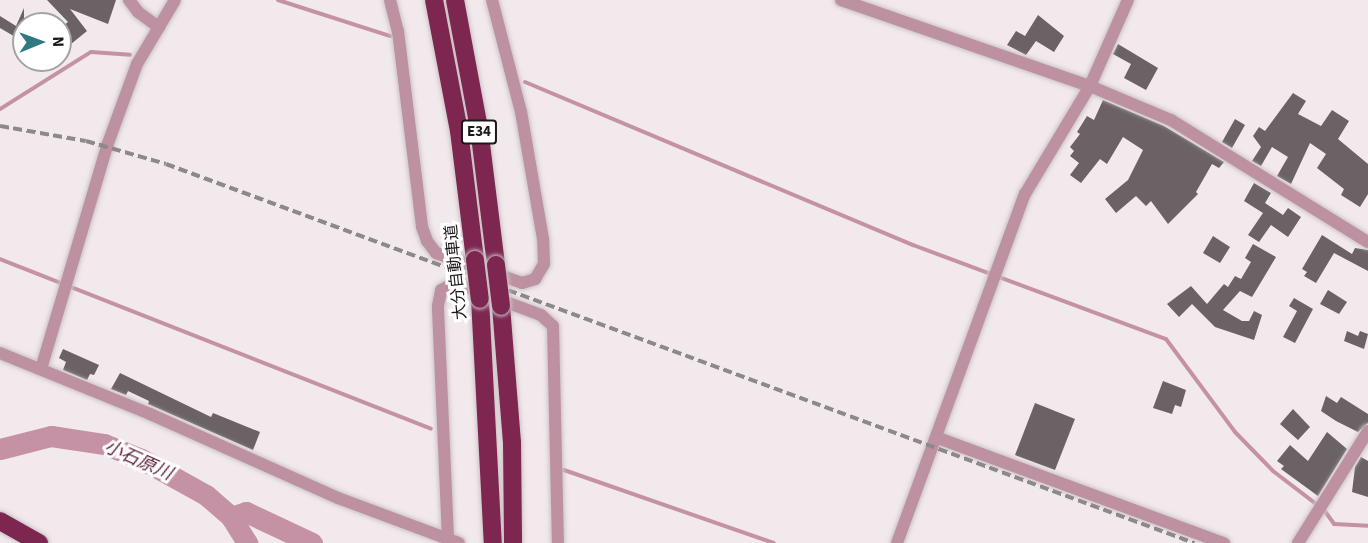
<!DOCTYPE html>
<meta charset="utf-8">
<style>
body{margin:0}
#map{position:relative;width:1368px;height:543px;overflow:hidden;background:#f2e9ec;font-family:"Source Sans 3","Noto Sans JP",sans-serif}
div>[style]{position:absolute}
[style*='--x']{left:calc(var(--x)*1px);top:calc(var(--y)*1px);width:calc(var(--w)*1px);rotate:calc(var(--a)*1deg)}
.stream>*{height:4px;margin:-2px;padding:0 2px;transform-origin:2px;border-radius:2px;background:#c592a5}
.river>*{height:21px;margin:-10.5px;padding:0 10.5px;transform-origin:10.5px;border-radius:10.5px;background:#c592a5}
.building>*{inset:0;background:#6a6264}
.roads{filter:drop-shadow(0 0 2px #cbc3c6) drop-shadow(0 0 2px #cbc3c6)}
.minor>*{height:12px;margin:-6px;padding:0 6px;transform-origin:6px;border-radius:6px;background:#bd91a1}
.highway>*{height:18px;margin:-9px;padding:0 9px;transform-origin:9px;border-radius:9px;background:#7d264f}
.rail>*{height:4px;margin-top:-2px;transform-origin:0;background:repeating-linear-gradient(90deg,#8f888a 0 9px,transparent 0 13.5px)}
.bridges{filter:drop-shadow(0 0 2px #cbc3c6) drop-shadow(0 0 2px #cbc3c6)}
.highway-bridge>*{height:18px;margin:-9px;padding:0 9px;transform-origin:9px;border-radius:9px;background:#7d264f}
span{translate:-50% -50%;white-space:nowrap;text-align:center;line-height:1.15;-webkit-text-stroke:6px #fff;paint-order:stroke}
.shield-label span{padding:2px 4px;background:#fff;border:2px solid;border-radius:4px;-webkit-text-stroke-width:0}
.shield-label{font-size:15px;color:#1c1819;font-weight:700}
.street-label{font-size:16px;color:#1c1819}
.water-label{font-size:18px;color:#581b37;font-style:italic}
.north{position:absolute;left:12px;top:12px;width:60px;height:60px;box-sizing:border-box;background:#fff;border:2px solid #a4a3a3;border-radius:50%;rotate:89deg;font-size:16px;font-weight:700;line-height:24px;text-align:center;color:#1c1819}
.north::after{content:'';display:block;margin:auto;width:21px;height:27px;background:#307981;clip-path:polygon(50% 0,100% 100%,50% 72%,0 100%)}
</style>
<div id="map">
<div class="stream">
<div style="--x:278;--y:0;--w:118;--a:17.8"></div>
<div style="--x:525;--y:82;--w:421;--a:22.8"></div>
<div style="--x:913;--y:245;--w:270;--a:20.4"></div>
<div style="--x:1166;--y:339;--w:116;--a:53.4"></div>
<div style="--x:1235;--y:432;--w:54;--a:45.7"></div>
<div style="--x:1273;--y:471;--w:64;--a:37.4"></div>
<div style="--x:1324;--y:510;--w:17;--a:54"></div>
<div style="--x:1334;--y:524;--w:34;--a:3"></div>
<div style="--x:0;--y:109;--w:107;--a:-32.1"></div>
<div style="--x:91;--y:52;--w:39;--a:4"></div>
<div style="--x:0;--y:259;--w:463;--a:21.5"></div>
<div style="--x:564;--y:470;--w:222;--a:19.2"></div>
</div>
<div class="river">
<div style="--x:0;--y:449;--w:53;--a:-14.3"></div>
<div style="--x:51;--y:436;--w:54;--a:8.6"></div>
<div style="--x:104;--y:444;--w:40;--a:22"></div>
<div style="--x:141;--y:459;--w:74;--a:29"></div>
<div style="--x:206;--y:495;--w:33;--a:41"></div>
<div style="--x:231;--y:517;--w:31;--a:58"></div>
<div style="--x:231;--y:517;--w:16;--a:-18"></div>
<div style="--x:246;--y:512;--w:73;--a:25.2"></div>
</div>
<div class="building">
<div style="clip-path:polygon(47px 0,116px 0,108px 24px,70px 9px,87px 31px,60px 53px,60px 28px,68px 22px)"></div>
<div style="clip-path:polygon(24px 8px,24px 42px,0 28px,0 16px,16px 26px)"></div>
<div style="clip-path:polygon(1038px 15px,1064px 36px,1054px 52px,1036px 41px,1026px 55px,1007px 45px,1016px 31px,1025px 36px)"></div>
<div style="clip-path:polygon(1118px 44px,1158px 68px,1146px 90px,1124px 78px,1131px 64px,1113px 54px)"></div>
<div style="clip-path:polygon(1293px 93px,1306px 101px,1298px 114px,1321px 126px,1332px 110px,1349px 121px,1338px 139px,1368px 164px,1368px 194px,1360px 207px,1341px 195px,1344px 189px,1317px 168px,1326px 154px,1310px 143px,1291px 184px,1277px 176px,1288px 157px,1272px 147px,1261px 166px,1252px 161px,1261px 147px,1253px 136px,1259px 127px,1265px 131px)"></div>
<div style="clip-path:polygon(1103px 100px,1164px 126px,1224px 162px,1219px 168px,1212px 164px,1196px 192px,1198px 194px,1168px 224px,1151px 201px,1146px 206px,1136px 196px,1116px 213px,1105px 199px,1128px 180px,1143px 150px,1123px 137px,1107px 164px,1100px 159px,1081px 183px,1070px 175px,1079px 163px,1070px 156px,1074px 151px,1070px 147px,1080px 134px,1077px 132px,1087px 116px,1094px 120px)"></div>
<div style="clip-path:polygon(1235px 119px,1245px 125px,1232px 148px,1222px 142px)"></div>
<div style="clip-path:polygon(1254px 183px,1271px 193px,1265px 203px,1283px 215px,1288px 208px,1301px 217px,1288px 237px,1271px 225px,1259px 242px,1248px 235px,1263px 213px,1244px 201px)"></div>
<div style="clip-path:polygon(1322px 235px,1352px 254px,1355px 248px,1368px 250px,1368px 271px,1334px 253px,1316px 283px,1304px 276px,1307px 272px,1302px 269px)"></div>
<div style="clip-path:polygon(1213px 236px,1230px 247px,1220px 263px,1203px 253px)"></div>
<div style="clip-path:polygon(1253px 244px,1276px 257px,1252px 297px,1240px 291px,1223px 310px,1242px 321px,1249px 321px,1254px 311px,1262px 315px,1254px 340px,1215px 327px,1192px 304px,1179px 317px,1167px 304px,1191px 286px,1207px 304px,1224px 284px,1228px 287px,1235px 276px,1241px 279px,1251px 262px,1245px 258px)"></div>
<div style="clip-path:polygon(1328px 290px,1347px 302px,1339px 314px,1320px 304px)"></div>
<div style="clip-path:polygon(1294px 298px,1313px 309px,1295px 343px,1283px 337px,1297px 311px,1289px 306px)"></div>
<div style="clip-path:polygon(1347px 331px,1358px 336px,1360px 331px,1368px 334px,1364px 349px,1344px 341px)"></div>
<div style="clip-path:polygon(63px 349px,99px 365px,94px 375px,90px 374px,87px 380px,63px 370px,66px 362px,59px 358px)"></div>
<div style="clip-path:polygon(120px 373px,211px 417px,213px 413px,260px 432px,253px 450px,148px 404px,149px 401px,128px 391px,126px 395px,111px 389px)"></div>
<div style="clip-path:polygon(1163px 381px,1186px 390px,1181px 407px,1175px 405px,1172px 414px,1153px 408px)"></div>
<div style="clip-path:polygon(1326px 396px,1337px 403px,1341px 397px,1368px 414px,1368px 423px,1358px 432px,1336px 421px,1321px 411px)"></div>
<div style="clip-path:polygon(1035px 403px,1075px 419px,1055px 470px,1015px 455px)"></div>
<div style="clip-path:polygon(1293px 409px,1310px 427px,1298px 440px,1280px 424px)"></div>
<div style="clip-path:polygon(1327px 432px,1347px 449px,1318px 496px,1281px 469px,1284px 466px,1277px 461px,1290px 445px,1308px 461px)"></div>
<div style="clip-path:polygon(1361px 457px,1368px 461px,1368px 497px,1352px 492px,1355px 467px)"></div>
</div>
<div class="roads">
<div class="minor">
<div style="--x:129;--y:0;--w:15;--a:53"></div>
<div style="--x:138;--y:12;--w:26;--a:36"></div>
<div style="--x:390;--y:0;--w:32;--a:76"></div>
<div style="--x:398;--y:31;--w:197;--a:83"></div>
<div style="--x:422;--y:227;--w:15;--a:70"></div>
<div style="--x:427;--y:241;--w:15;--a:53"></div>
<div style="--x:436;--y:253;--w:91;--a:19.2"></div>
<div style="--x:522;--y:283;--w:14;--a:-17"></div>
<div style="--x:535;--y:279;--w:17;--a:-59"></div>
<div style="--x:544;--y:264;--w:25;--a:-92"></div>
<div style="--x:543;--y:239;--w:129;--a:-99.8"></div>
<div style="--x:521;--y:112;--w:116;--a:-104.5"></div>
<div style="--x:841;--y:0;--w:263;--a:19.1"></div>
<div style="--x:1090;--y:86;--w:88;--a:22.8"></div>
<div style="--x:1171;--y:120;--w:232;--a:31.8"></div>
<div style="--x:0;--y:353;--w:162;--a:22.1"></div>
<div style="--x:150;--y:414;--w:206;--a:24.1"></div>
<div style="--x:338;--y:498;--w:129;--a:20.4"></div>
<div style="--x:41;--y:369;--w:233;--a:-73.5"></div>
<div style="--x:107;--y:146;--w:87;--a:-69.9"></div>
<div style="--x:137;--y:64;--w:74;--a:-59.3"></div>
<div style="--x:938;--y:438;--w:305;--a:20.2"></div>
<div style="--x:448;--y:538;--w:232;--a:-92.5"></div>
<div style="--x:438;--y:306;--w:16;--a:-79"></div>
<div style="--x:441;--y:290;--w:16;--a:-27"></div>
<div style="--x:455;--y:283;--w:92;--a:20.4"></div>
<div style="--x:541;--y:315;--w:16;--a:43"></div>
<div style="--x:553;--y:326;--w:217;--a:88.7"></div>
<div style="--x:897;--y:543;--w:372;--a:-69.9"></div>
<div style="--x:1025;--y:194;--w:126;--a:-59"></div>
<div style="--x:1090;--y:86;--w:94;--a:-66.2"></div>
<div style="--x:1298;--y:543;--w:132;--a:-58"></div>
</div>
<div class="highway">
<div style="--x:434;--y:0;--w:133;--a:79.2"></div>
<div style="--x:459;--y:131;--w:130;--a:82.9"></div>
<div style="--x:455;--y:0;--w:130;--a:79.4"></div>
<div style="--x:479;--y:128;--w:138;--a:82.9"></div>
<div style="--x:480;--y:299;--w:244;--a:87"></div>
<div style="--x:501;--y:306;--w:136;--a:85.4"></div>
<div style="--x:512;--y:442;--w:101;--a:89.4"></div>
<div style="--x:0;--y:521;--w:45;--a:29.4"></div>
</div>
</div>
<div class="rail">
<div style="--x:0;--y:126;--w:87;--a:9.9"></div>
<div style="--x:86;--y:141;--w:83;--a:16"></div>
<div style="--x:166;--y:164;--w:1096;--a:20.24"></div>
</div>
<div class="bridges">
<div class="highway-bridge">
<div style="--x:475;--y:260;--w:39;--a:83"></div>
<div style="--x:496;--y:265;--w:41;--a:83"></div>
</div>
</div>
<div class="shield-label">
<span style="left:479px;top:132px">E34</span>
</div>
<div class="street-label">
<span style="left:456px;top:272px;rotate:-96deg">大分自動車道</span>
</div>
<div class="water-label">
<span style="left:138px;top:461px;rotate:24deg">小石原川</span>
</div>
<div class="north">N</div>
</div>
